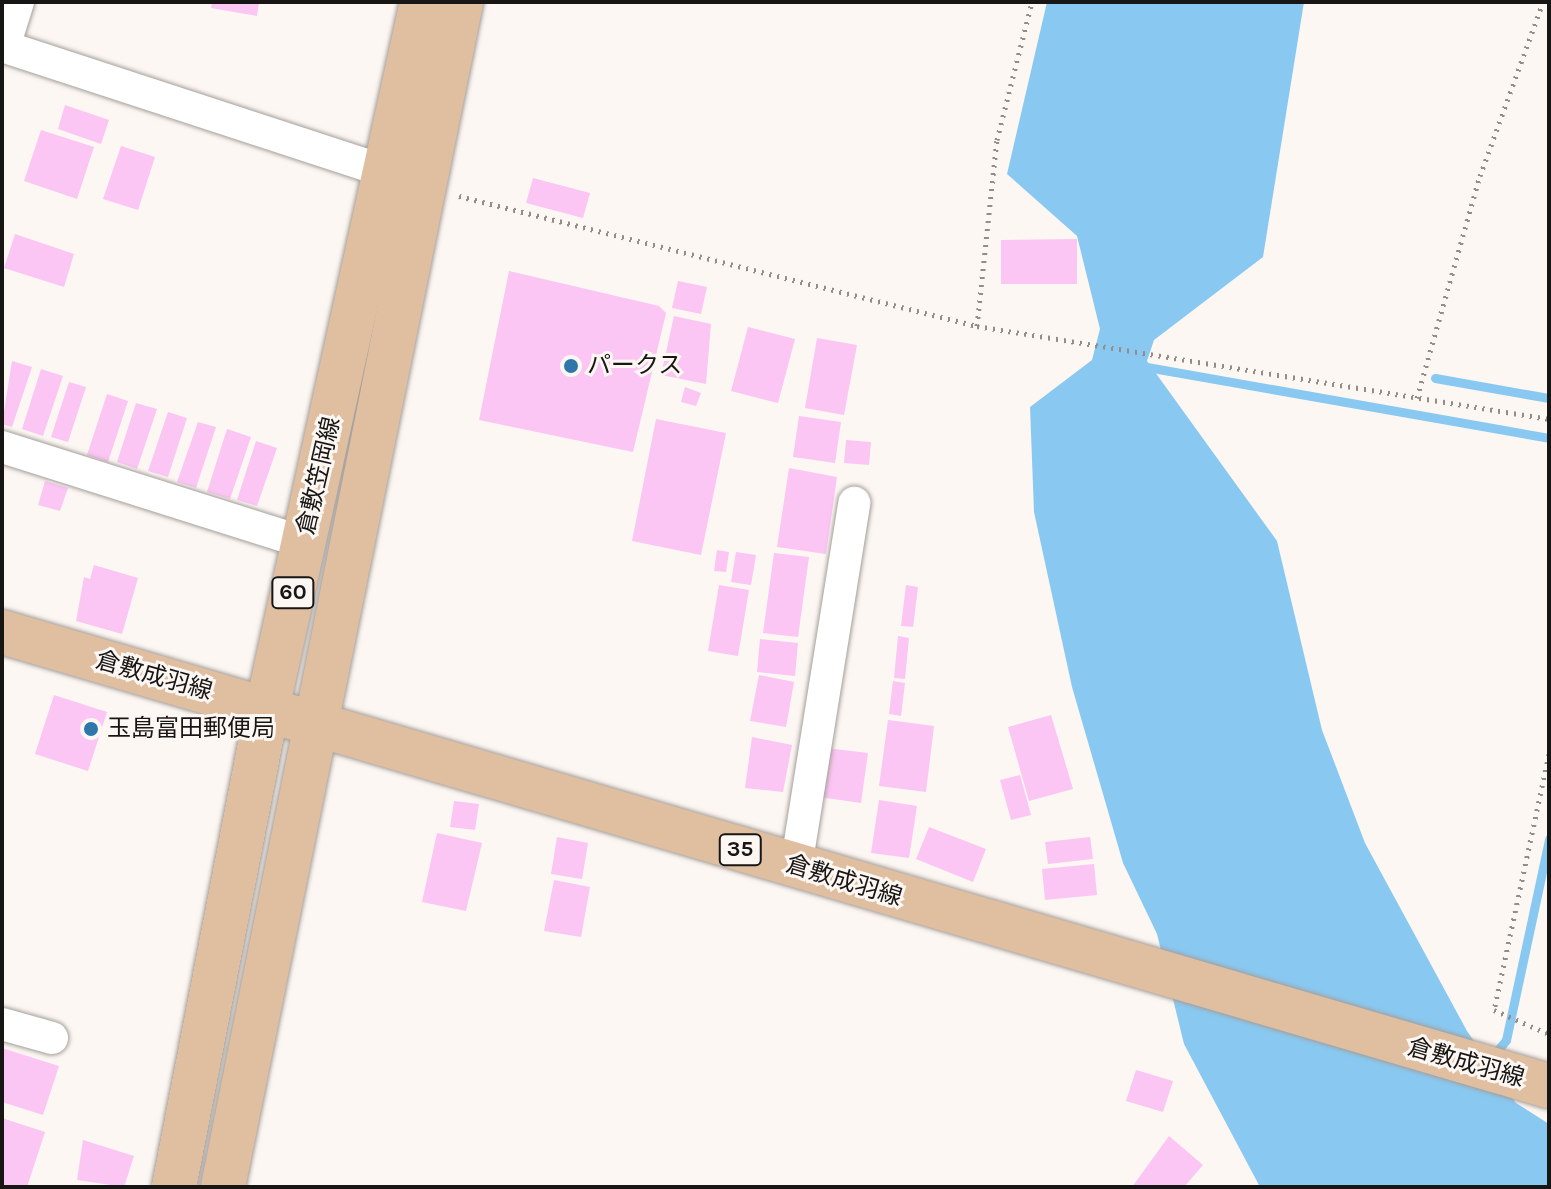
<!DOCTYPE html>
<meta charset="utf-8">
<style>
body{margin:0}
#map{position:relative;width:1551px;height:1189px;overflow:hidden;background:#fdf7f3;font-family:Karla,"Noto Sans JP",sans-serif}
div>[style]{position:absolute}
[style*='--x']{left:calc(var(--x)*1px);top:calc(var(--y)*1px);width:calc(var(--w)*1px);rotate:calc(var(--a)*1deg)}
.water>*{inset:0;background:#89c9f1}
.stream>*{height:9px;margin:-4.5px;padding:0 4.5px;transform-origin:4.5px;border-radius:4.5px;background:#89c9f1}
.building>*{inset:0;background:#fbc5f4}
.path>*{height:5px;margin-top:-2.5px;transform-origin:0;background:repeating-linear-gradient(90deg,#918d8a 0 2px,transparent 0 8px)}
.roads{filter:drop-shadow(0 0 2px #a49f9b) drop-shadow(0 0 2px #a49f9b)}
.street>*{height:32px;margin:-16px;padding:0 16px;transform-origin:16px;border-radius:16px;background:#fff}
.primary>*{height:44px;margin:-22px;padding:0 22px;transform-origin:22px;border-radius:22px;background:#e0bfa1}
.dots>*{width:22px;height:22px;translate:-50% -50%;box-sizing:border-box;border:4px solid #fdf7f3;border-radius:50%}
span{translate:-50% -50%;white-space:nowrap;text-align:center;line-height:1.15;-webkit-text-stroke:6px #fdf7f3;paint-order:stroke}
.shield-label span{padding:2px 6px;background:#fdf7f3;border:2px solid;border-radius:6px;-webkit-text-stroke-width:0}
.shield-label{font-size:22px;color:#181615;font-weight:700}
.poi-label{font-size:24px;color:#181615}
.left{translate:0 -50%;text-align:left}
.street-label{font-size:24px;color:#181615}
.frame{position:absolute;inset:0;border:4px solid #181615;pointer-events:none}
</style>
<div id="map">
<div class="water">
<div style="clip-path:polygon(1047px 2px,1304px 2px,1263px 257px,1154px 340px,1147px 361px,1277px 541px,1322px 730px,1365px 843px,1467px 1031px,1516px 1103px,1549px 1124px,1549px 1187px,1260px 1187px,1184px 1044px,1157px 934px,1123px 863px,1072px 687px,1034px 512px,1030px 407px,1092px 360px,1100px 329px,1077px 236px,1007px 174px)"></div>
</div>
<div class="stream">
<div style="--x:1141;--y:366;--w:414;--a:10"></div>
<div style="--x:1435;--y:378;--w:116;--a:10"></div>
<div style="--x:1491;--y:1058;--w:23;--a:-50"></div>
<div style="--x:1506;--y:1040;--w:206;--a:-77.9"></div>
</div>
<div class="building">
<div style="clip-path:polygon(212px 2px,259px 2px,257px 16px,211px 8px)"></div>
<div style="clip-path:polygon(65px 105px,109px 120px,101px 144px,58px 129px)"></div>
<div style="clip-path:polygon(41px 130px,94px 147px,77px 199px,24px 181px)"></div>
<div style="clip-path:polygon(121px 146px,155px 157px,138px 210px,103px 199px)"></div>
<div style="clip-path:polygon(533px 178px,590px 193px,583px 218px,526px 203px)"></div>
<div style="clip-path:polygon(15px 234px,74px 254px,64px 287px,4px 268px)"></div>
<div style="clip-path:polygon(1077px 239px,1077px 284px,1001px 284px,1001px 240px)"></div>
<div style="clip-path:polygon(509px 271px,659px 306px,666px 313px,633px 452px,479px 420px)"></div>
<div style="clip-path:polygon(678px 281px,707px 287px,701px 314px,672px 308px)"></div>
<div style="clip-path:polygon(674px 316px,711px 324px,706px 384px,661px 375px)"></div>
<div style="clip-path:polygon(748px 327px,795px 339px,778px 403px,731px 391px)"></div>
<div style="clip-path:polygon(817px 338px,857px 345px,844px 415px,805px 408px)"></div>
<div style="clip-path:polygon(12px 361px,32px 367px,12px 427px,2px 424px)"></div>
<div style="clip-path:polygon(41px 369px,63px 376px,43px 436px,22px 429px)"></div>
<div style="clip-path:polygon(69px 382px,86px 387px,68px 442px,51px 437px)"></div>
<div style="clip-path:polygon(685px 387px,701px 393px,696px 406px,681px 402px)"></div>
<div style="clip-path:polygon(107px 394px,128px 401px,108px 462px,87px 455px)"></div>
<div style="clip-path:polygon(136px 403px,157px 409px,137px 469px,117px 462px)"></div>
<div style="clip-path:polygon(168px 412px,187px 418px,168px 477px,148px 471px)"></div>
<div style="clip-path:polygon(799px 416px,841px 422px,835px 463px,793px 457px)"></div>
<div style="clip-path:polygon(656px 419px,726px 433px,701px 555px,632px 541px)"></div>
<div style="clip-path:polygon(198px 422px,216px 427px,196px 488px,177px 482px)"></div>
<div style="clip-path:polygon(227px 429px,251px 437px,230px 499px,207px 492px)"></div>
<div style="clip-path:polygon(846px 440px,871px 442px,869px 465px,844px 463px)"></div>
<div style="clip-path:polygon(256px 441px,277px 448px,257px 506px,237px 500px)"></div>
<div style="clip-path:polygon(789px 468px,837px 477px,826px 554px,777px 547px)"></div>
<div style="clip-path:polygon(45px 481px,68px 488px,60px 511px,38px 505px)"></div>
<div style="clip-path:polygon(717px 550px,729px 552px,726px 572px,714px 571px)"></div>
<div style="clip-path:polygon(736px 552px,756px 555px,751px 585px,731px 582px)"></div>
<div style="clip-path:polygon(774px 553px,809px 557px,798px 637px,763px 633px)"></div>
<div style="clip-path:polygon(94px 565px,138px 578px,122px 634px,76px 621px,84px 577px,90px 579px)"></div>
<div style="clip-path:polygon(719px 585px,749px 590px,738px 656px,708px 651px)"></div>
<div style="clip-path:polygon(906px 585px,918px 587px,913px 627px,901px 626px)"></div>
<div style="clip-path:polygon(898px 636px,909px 638px,905px 679px,894px 678px)"></div>
<div style="clip-path:polygon(760px 639px,798px 643px,795px 676px,757px 672px)"></div>
<div style="clip-path:polygon(759px 675px,794px 682px,786px 727px,750px 721px)"></div>
<div style="clip-path:polygon(893px 681px,905px 683px,901px 716px,889px 714px)"></div>
<div style="clip-path:polygon(54px 695px,107px 712px,88px 771px,35px 754px)"></div>
<div style="clip-path:polygon(1051px 715px,1073px 789px,1029px 801px,1008px 727px)"></div>
<div style="clip-path:polygon(888px 720px,934px 726px,926px 792px,879px 786px)"></div>
<div style="clip-path:polygon(752px 737px,792px 745px,783px 792px,745px 788px)"></div>
<div style="clip-path:polygon(826px 748px,868px 753px,861px 803px,819px 797px)"></div>
<div style="clip-path:polygon(1020px 775px,1031px 815px,1011px 820px,1000px 780px)"></div>
<div style="clip-path:polygon(879px 800px,917px 806px,909px 858px,871px 853px)"></div>
<div style="clip-path:polygon(454px 801px,479px 804px,475px 830px,450px 827px)"></div>
<div style="clip-path:polygon(929px 827px,986px 849px,973px 882px,916px 859px)"></div>
<div style="clip-path:polygon(437px 833px,482px 843px,466px 911px,422px 902px)"></div>
<div style="clip-path:polygon(557px 837px,588px 843px,582px 879px,551px 874px)"></div>
<div style="clip-path:polygon(1090px 837px,1093px 859px,1048px 864px,1045px 842px)"></div>
<div style="clip-path:polygon(1094px 864px,1097px 895px,1045px 900px,1042px 869px)"></div>
<div style="clip-path:polygon(554px 880px,590px 887px,581px 937px,544px 931px)"></div>
<div style="clip-path:polygon(2px 1048px,59px 1066px,43px 1115px,2px 1102px)"></div>
<div style="clip-path:polygon(1136px 1070px,1173px 1081px,1163px 1112px,1126px 1101px)"></div>
<div style="clip-path:polygon(2px 1118px,45px 1132px,27px 1187px,2px 1187px)"></div>
<div style="clip-path:polygon(1169px 1136px,1203px 1165px,1184px 1187px,1132px 1187px)"></div>
<div style="clip-path:polygon(83px 1140px,134px 1156px,124px 1187px,77px 1180px)"></div>
</div>
<div class="path">
<div style="--x:459;--y:196;--w:534;--a:14.09"></div>
<div style="--x:977;--y:326;--w:580;--a:9.23"></div>
<div style="--x:977;--y:326;--w:187;--a:-83.9"></div>
<div style="--x:997;--y:140;--w:142;--a:-75.8"></div>
<div style="--x:1417;--y:398;--w:231;--a:-74.2"></div>
<div style="--x:1480;--y:176;--w:185;--a:-70.1"></div>
<div style="--x:1549;--y:754;--w:262;--a:102.1"></div>
<div style="--x:1494;--y:1010;--w:60;--a:23.6"></div>
</div>
<div class="roads">
<div class="street">
<div style="--x:2;--y:46;--w:425;--a:18.1"></div>
<div style="--x:4;--y:47;--w:47;--a:-72.7"></div>
<div style="--x:2;--y:447;--w:317;--a:17.5"></div>
<div style="--x:796;--y:867;--w:369;--a:-80.9"></div>
<div style="--x:2;--y:1024;--w:52;--a:15.6"></div>
</div>
<div class="primary">
<div style="--x:2;--y:632;--w:1612;--a:16.36"></div>
<div style="--x:174;--y:1187;--w:487;--a:-79"></div>
<div style="--x:267;--y:709;--w:724;--a:-77.63"></div>
<div style="--x:223;--y:1187;--w:1209;--a:-78.64"></div>
</div>
</div>
<div class="dots">
<div style="left:571px;top:366px;background:#2f77ab"></div>
<div style="left:91px;top:729px;background:#2f77ab"></div>
</div>
<div class="shield-label">
<span style="left:293px;top:593px">60</span>
<span style="left:740px;top:850px">35</span>
</div>
<div class="poi-label">
<span class="left" style="left:587px;top:366px">パークス</span>
<span class="left" style="left:107px;top:729px">玉島富田郵便局</span>
</div>
<div class="street-label">
<span style="left:319px;top:476px;rotate:-77deg">倉敷笠岡線</span>
<span style="left:154px;top:676px;rotate:16deg">倉敷成羽線</span>
<span style="left:844px;top:881px;rotate:17deg">倉敷成羽線</span>
<span style="left:1466px;top:1063px;rotate:16deg">倉敷成羽線</span>
</div>
<div class="frame"></div>
</div>
